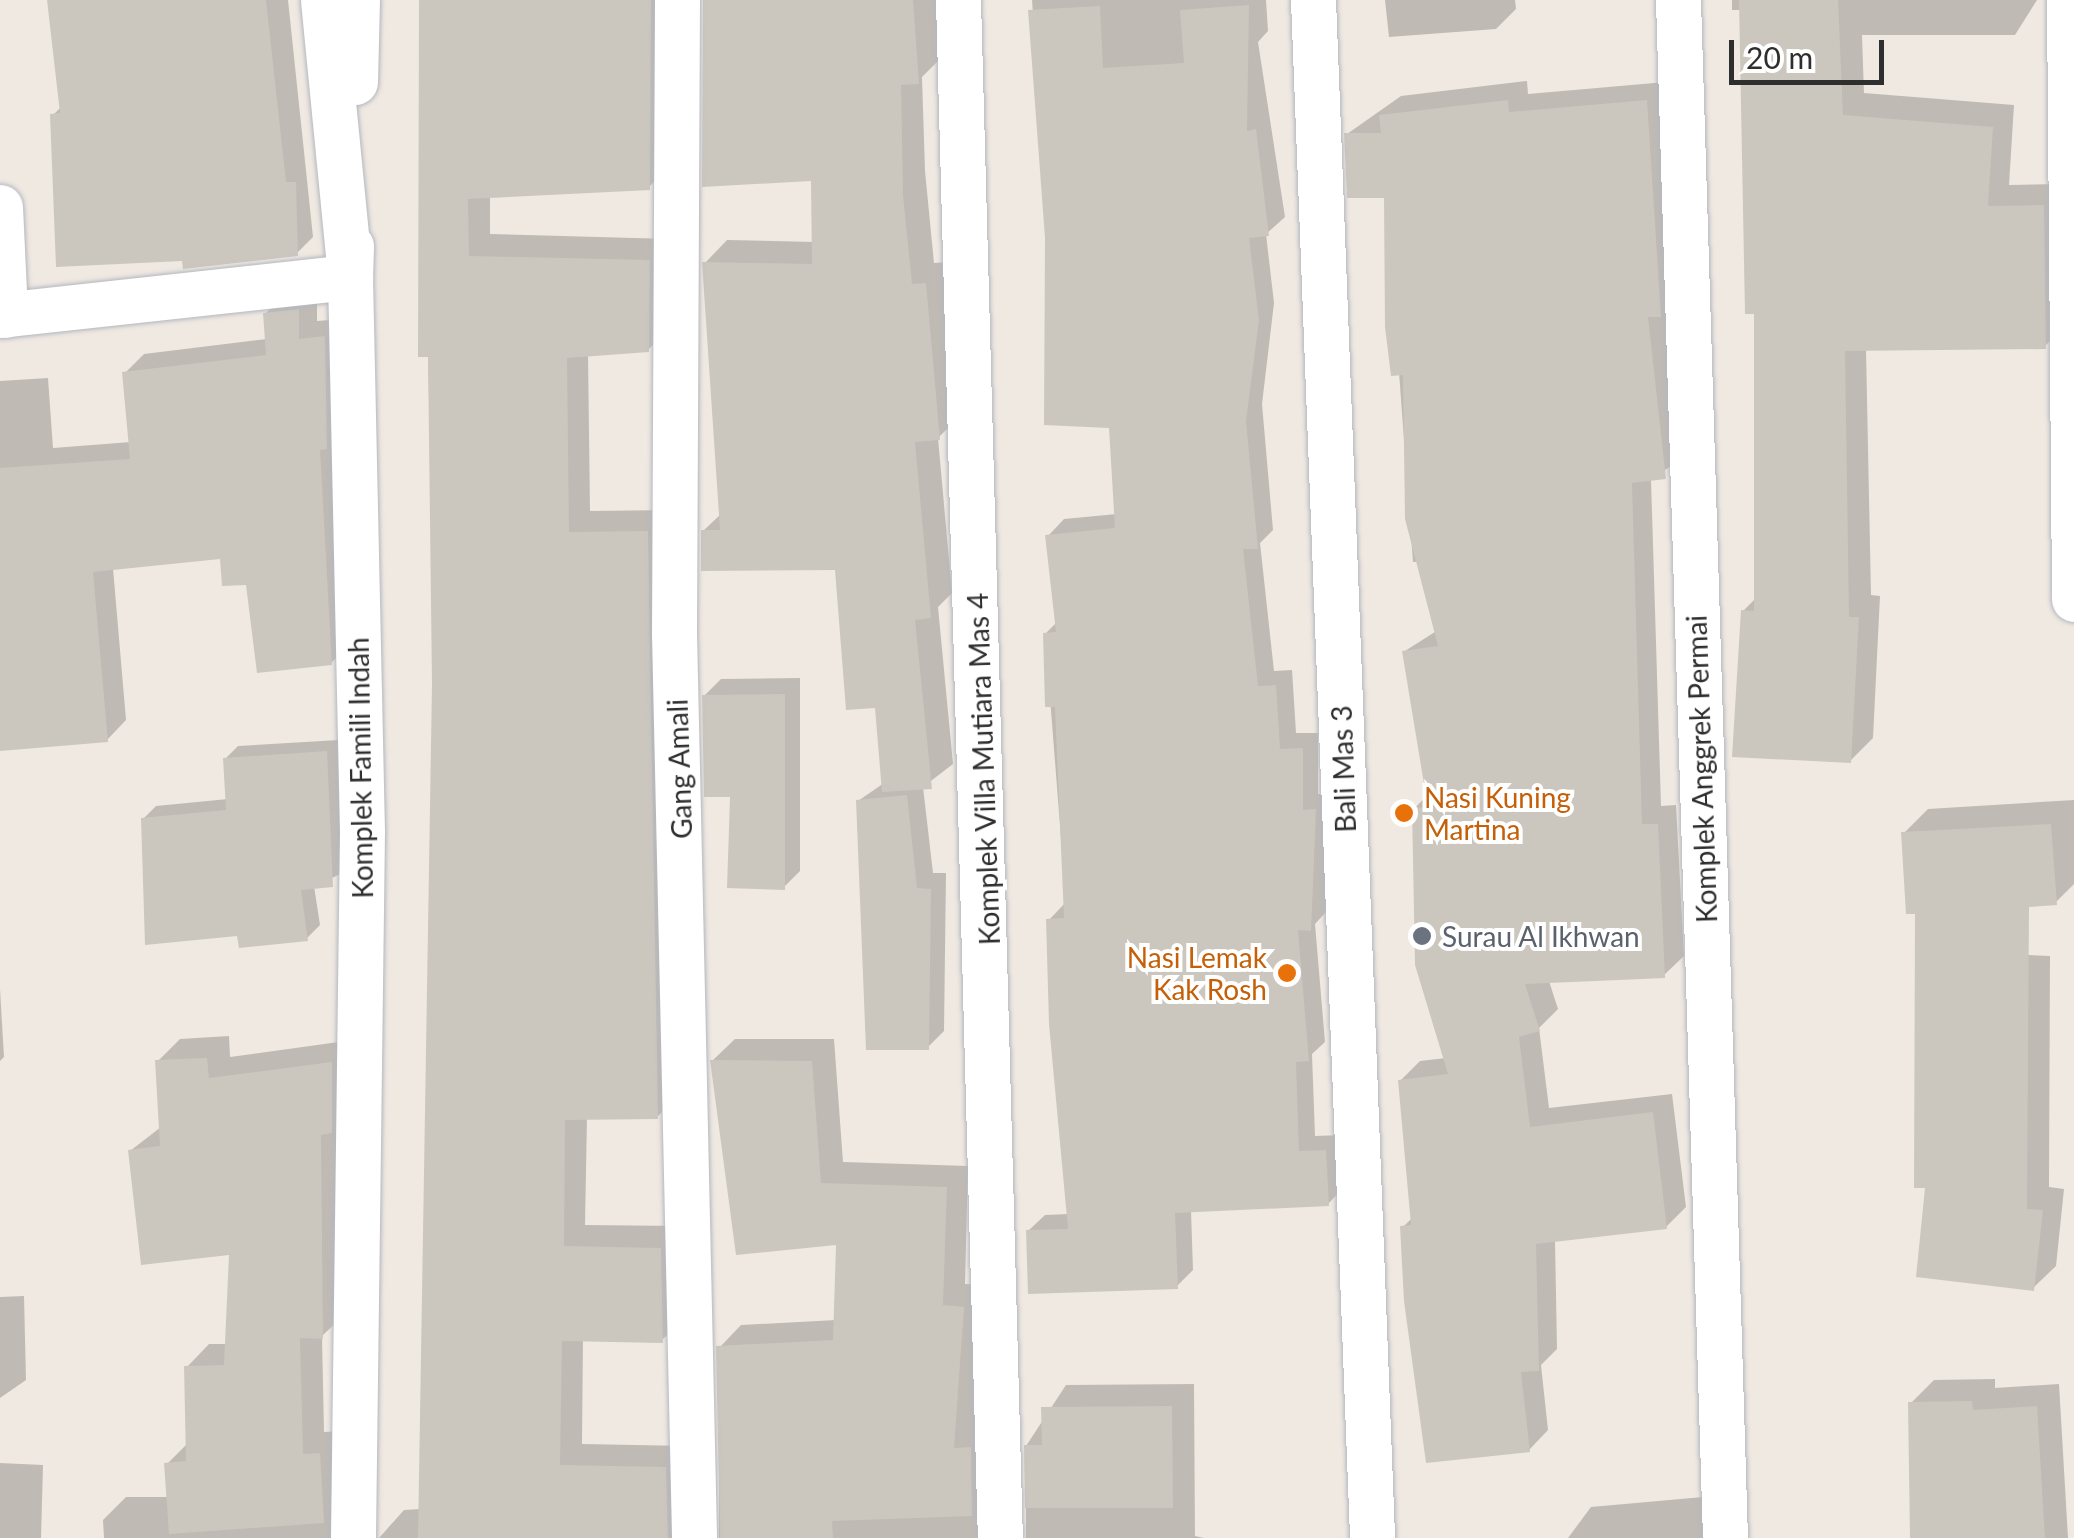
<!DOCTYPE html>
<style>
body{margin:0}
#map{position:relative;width:2074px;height:1538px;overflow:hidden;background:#efe9e1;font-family:Lato,sans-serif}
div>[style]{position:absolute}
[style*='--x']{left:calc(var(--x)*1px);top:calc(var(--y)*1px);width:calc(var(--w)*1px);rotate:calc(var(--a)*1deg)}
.shadow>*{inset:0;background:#0003}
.building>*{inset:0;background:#cbc7bf}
.roads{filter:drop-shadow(0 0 2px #b4b7c1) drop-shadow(0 0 2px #b4b7c1)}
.minor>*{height:45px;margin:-22.5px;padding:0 22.5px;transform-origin:22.5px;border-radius:22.5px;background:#fff}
.dots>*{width:28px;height:28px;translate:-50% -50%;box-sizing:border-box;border:5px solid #fff;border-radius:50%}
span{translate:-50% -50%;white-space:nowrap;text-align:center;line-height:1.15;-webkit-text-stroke:8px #fff;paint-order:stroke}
.street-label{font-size:28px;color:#2e2e2e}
.food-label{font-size:28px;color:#c56008}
.left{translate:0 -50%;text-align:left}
.right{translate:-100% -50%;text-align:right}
.worship-label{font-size:28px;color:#5b616d}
.scale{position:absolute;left:1729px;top:40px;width:155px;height:45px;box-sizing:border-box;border:5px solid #2e2e2e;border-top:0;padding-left:12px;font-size:30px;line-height:35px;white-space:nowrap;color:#2e2e2e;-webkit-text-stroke:8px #fff;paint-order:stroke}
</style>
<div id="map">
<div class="shadow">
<div style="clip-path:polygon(51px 0,288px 0,313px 237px,296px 254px,185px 258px,53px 115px,62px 106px)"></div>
<div style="clip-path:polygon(421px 0,672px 0,671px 164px,649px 187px,490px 196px,490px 234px,671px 239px,671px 327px,648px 350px,588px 354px,590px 511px,670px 510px,680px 1094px,657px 1117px,587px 1118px,585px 1225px,683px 1226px,685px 1318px,662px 1340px,583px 1339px,582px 1444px,688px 1446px,709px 1538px,379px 1538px,404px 1510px,421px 1509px,434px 644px)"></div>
<div style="clip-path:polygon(706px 0,937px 0,940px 59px,922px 77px,925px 171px,934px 263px,948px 262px,961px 415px,938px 438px,952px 593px,938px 607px,953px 764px,923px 787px,933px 873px,946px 873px,944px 1031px,928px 1047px,858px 801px,884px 783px,878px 705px,837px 568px,703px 531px,721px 514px,705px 263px,727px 240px,815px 242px,814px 178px)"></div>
<div style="clip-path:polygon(1032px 0,1266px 0,1268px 31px,1258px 42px,1285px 217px,1266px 234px,1274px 303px,1262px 404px,1273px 530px,1260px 543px,1274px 671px,1292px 670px,1296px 733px,1318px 733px,1318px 794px,1331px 794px,1326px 912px,1315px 924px,1325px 1042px,1312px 1054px,1315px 1136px,1342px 1135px,1344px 1187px,1328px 1204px,1191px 1210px,1193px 1270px,1177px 1286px,1028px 1231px,1045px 1215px,1069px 1214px,1049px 920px,1066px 902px,1045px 634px,1057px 622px,1048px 536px,1064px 519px,1117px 514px,1111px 426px,1048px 238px)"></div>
<div style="clip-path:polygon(1385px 0,1515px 0,1516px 9px,1496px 29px,1389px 37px)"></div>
<div style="clip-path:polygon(1732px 0,2037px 0,2015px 35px,1862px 35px,1864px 93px,2014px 105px,2009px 185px,2066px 184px,2067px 324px,2045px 346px,1866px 349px,1871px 595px,1880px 596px,1873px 738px,1850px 761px,1743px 611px,1756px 598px,1757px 311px,1742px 10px,1732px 10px)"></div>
<div style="clip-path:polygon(1527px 81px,1528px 94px,1666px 82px,1685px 457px,1651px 479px,1661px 806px,1676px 805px,1684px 956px,1664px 975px,1549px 981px,1558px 1009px,1539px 1028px,1549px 1108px,1672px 1094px,1686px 1207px,1666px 1227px,1555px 1240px,1557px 1349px,1541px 1365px,1548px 1430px,1529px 1450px,1403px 1227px,1413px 1217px,1400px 1081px,1420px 1061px,1446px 1058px,1415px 808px,1428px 794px,1405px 651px,1438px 630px,1426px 561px,1413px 562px,1386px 196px,1347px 134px,1401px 96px)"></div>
<div style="clip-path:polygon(317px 291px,317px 321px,343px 319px,350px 644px,331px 663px,222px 556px,113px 568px,126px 720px,107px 740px,0 748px,0 381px,48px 378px,53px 448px,131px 442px,125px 373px,144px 354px,267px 339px,265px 314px,284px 295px)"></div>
<div style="clip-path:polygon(800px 678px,800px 871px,784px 887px,732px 794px,704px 696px,721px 679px)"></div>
<div style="clip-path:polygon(339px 740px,345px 872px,314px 886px,320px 925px,307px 938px,239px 933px,143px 819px,156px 806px,228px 799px,225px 759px,238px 746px)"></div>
<div style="clip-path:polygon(2074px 800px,2074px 884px,2055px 903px,1904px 833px,1928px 809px)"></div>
<div style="clip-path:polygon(1940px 951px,2050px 956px,2049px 1187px,2064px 1189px,2056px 1266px,2033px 1288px,1928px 1186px)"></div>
<div style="clip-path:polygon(0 989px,4px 1057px,0 1061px)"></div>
<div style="clip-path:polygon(229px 1036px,230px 1057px,353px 1040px,345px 1314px,322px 1336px,324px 1432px,342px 1431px,361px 1538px,104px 1538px,103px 1520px,126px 1497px,169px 1497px,167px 1464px,188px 1443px,187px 1367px,209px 1344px,227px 1344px,231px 1252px,130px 1151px,161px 1127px,158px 1061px,180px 1039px)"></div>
<div style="clip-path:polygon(735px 1039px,834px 1039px,843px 1162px,968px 1166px,965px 1284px,986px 1285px,1016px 1538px,719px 1538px,719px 1348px,741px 1325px,836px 1320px,838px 1242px,712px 1061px)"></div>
<div style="clip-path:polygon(24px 1296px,26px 1380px,0 1398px,0 1297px)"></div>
<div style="clip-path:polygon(1995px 1379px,1995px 1388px,2059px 1384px,2068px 1538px,1912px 1538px,1911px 1403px,1934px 1380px)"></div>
<div style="clip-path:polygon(1194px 1384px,1195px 1536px,1204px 1538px,1026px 1538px,1026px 1446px,1066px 1385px)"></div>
<div style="clip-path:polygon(0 1463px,43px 1465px,41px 1538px,0 1538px)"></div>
<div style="clip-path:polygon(1714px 1496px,1718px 1538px,1568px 1538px,1591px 1507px)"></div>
</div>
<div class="building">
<div style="clip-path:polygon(47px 0,266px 0,286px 182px,296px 182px,298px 256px,183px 269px,182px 261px,56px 267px,50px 114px,60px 113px)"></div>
<div style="clip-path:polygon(419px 0,651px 0,650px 190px,468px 199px,469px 256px,650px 260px,649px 352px,567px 358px,569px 532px,648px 531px,658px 1119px,565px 1120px,564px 1246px,661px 1248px,663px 1343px,562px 1341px,560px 1465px,666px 1467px,668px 1538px,418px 1538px,432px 684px,428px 357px,418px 357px)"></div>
<div style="clip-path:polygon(703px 0,913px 0,919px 84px,901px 85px,903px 195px,912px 284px,926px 283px,940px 440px,915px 442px,931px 618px,915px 620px,932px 789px,882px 792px,875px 708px,846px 710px,835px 570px,701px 571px,701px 530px,720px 530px,702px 262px,812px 264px,811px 181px,702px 187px)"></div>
<div style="clip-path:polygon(1739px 0,1838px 0,1843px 115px,1993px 127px,1988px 206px,2044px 205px,2046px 349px,1845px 351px,1849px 617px,1859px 617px,1851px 763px,1732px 757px,1741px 610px,1754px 611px,1754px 314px,1745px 314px)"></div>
<div style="clip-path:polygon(1249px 5px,1247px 131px,1256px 129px,1269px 236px,1249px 238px,1259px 320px,1246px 421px,1258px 549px,1243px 549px,1258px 686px,1276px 685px,1280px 749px,1303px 748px,1303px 810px,1316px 809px,1311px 931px,1298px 930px,1309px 1061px,1296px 1062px,1299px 1151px,1326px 1150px,1329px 1206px,1175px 1213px,1178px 1289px,1028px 1294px,1026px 1230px,1068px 1229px,1049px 1024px,1046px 919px,1064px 918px,1055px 707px,1045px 707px,1043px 633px,1056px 632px,1045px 535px,1115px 528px,1109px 428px,1044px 425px,1045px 238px,1028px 10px,1100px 6px,1103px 68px,1184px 63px,1180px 10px)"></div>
<div style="clip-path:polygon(1508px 100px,1509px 112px,1647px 100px,1661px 317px,1648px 317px,1666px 479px,1632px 483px,1642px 824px,1658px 824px,1665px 978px,1525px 984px,1540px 1031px,1519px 1037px,1530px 1127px,1653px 1112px,1667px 1229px,1536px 1244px,1539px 1371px,1521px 1372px,1530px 1452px,1426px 1463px,1404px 1301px,1400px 1226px,1411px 1225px,1398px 1080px,1448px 1074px,1415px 965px,1412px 807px,1428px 808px,1402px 651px,1438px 646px,1405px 519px,1403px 375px,1391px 376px,1385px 327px,1384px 198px,1347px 198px,1344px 133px,1381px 133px,1379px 115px)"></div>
<div style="clip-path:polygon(299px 309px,299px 339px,325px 336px,327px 449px,320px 450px,332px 665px,257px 673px,246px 585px,222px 586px,220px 559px,93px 572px,108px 742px,0 751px,0 468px,130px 459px,122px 372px,266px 355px,263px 313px)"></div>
<div style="clip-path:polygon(785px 694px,785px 890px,727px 888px,730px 797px,704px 797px,702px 695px)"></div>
<div style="clip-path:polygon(327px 751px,333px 887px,301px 890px,308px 941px,239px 948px,237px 936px,145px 945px,141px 818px,226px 810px,223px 758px)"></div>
<div style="clip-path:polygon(907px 795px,917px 888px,931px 889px,929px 1050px,866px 1050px,856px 800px)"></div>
<div style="clip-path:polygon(2051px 824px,2057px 905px,2029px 907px,2027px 1209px,2043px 1210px,2034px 1291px,1916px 1277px,1925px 1188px,1914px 1188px,1915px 914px,1906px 914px,1901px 832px)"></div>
<div style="clip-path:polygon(207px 1058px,209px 1078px,332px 1062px,332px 1133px,321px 1135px,323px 1339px,300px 1338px,303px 1454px,320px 1453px,324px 1523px,169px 1534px,164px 1463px,186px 1461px,184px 1366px,224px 1365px,229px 1255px,141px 1265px,128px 1150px,160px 1146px,155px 1060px)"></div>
<div style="clip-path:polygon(710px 1060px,812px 1061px,821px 1183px,947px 1187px,943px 1305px,964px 1307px,954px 1448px,971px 1447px,972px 1516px,832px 1521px,833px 1538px,720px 1538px,716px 1346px,833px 1340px,836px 1245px,736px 1255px)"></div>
<div style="clip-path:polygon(1972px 1401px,1973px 1410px,2037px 1406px,2045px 1538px,1910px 1538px,1908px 1402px)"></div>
<div style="clip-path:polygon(1172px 1406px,1173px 1508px,1025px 1508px,1024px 1445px,1042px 1445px,1041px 1407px)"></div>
</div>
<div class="roads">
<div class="minor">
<div style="--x:323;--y:0;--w:278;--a:84.4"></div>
<div style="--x:350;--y:277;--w:554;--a:88.76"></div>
<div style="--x:362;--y:831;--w:707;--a:90.73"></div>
<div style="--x:677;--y:0;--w:633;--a:90.27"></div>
<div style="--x:674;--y:633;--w:905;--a:88.73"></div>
<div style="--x:958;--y:0;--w:1539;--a:88.44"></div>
<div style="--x:1313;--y:0;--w:1539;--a:87.8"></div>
<div style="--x:1678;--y:0;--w:1539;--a:88.25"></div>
<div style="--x:2069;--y:0;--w:599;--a:89.52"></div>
<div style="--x:355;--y:82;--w:82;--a:-88.6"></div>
<div style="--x:0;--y:207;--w:108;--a:87.3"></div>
<div style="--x:0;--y:315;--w:352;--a:-6.2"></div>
<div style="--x:350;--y:277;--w:31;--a:-88"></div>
</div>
</div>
<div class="dots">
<div style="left:1404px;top:813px;background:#e8710a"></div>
<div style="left:1422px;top:936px;background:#6b7280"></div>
<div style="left:1287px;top:973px;background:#e8710a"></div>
</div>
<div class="street-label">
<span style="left:360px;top:768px;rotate:-91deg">Komplek Famili Indah</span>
<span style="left:679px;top:769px;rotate:-92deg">Gang Amali</span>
<span style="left:983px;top:769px;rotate:-92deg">Komplek Villa Mutiara Mas 4</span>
<span style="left:1343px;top:769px;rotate:-92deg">Bali Mas 3</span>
<span style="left:1701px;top:769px;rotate:-92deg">Komplek Anggrek Permai</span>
</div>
<div class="food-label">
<span class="left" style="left:1424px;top:813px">Nasi Kuning<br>Martina</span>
<span class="right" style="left:1267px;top:973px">Nasi Lemak<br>Kak Rosh</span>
</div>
<div class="worship-label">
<span class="left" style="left:1442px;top:936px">Surau Al Ikhwan</span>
</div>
<div class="scale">20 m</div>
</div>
